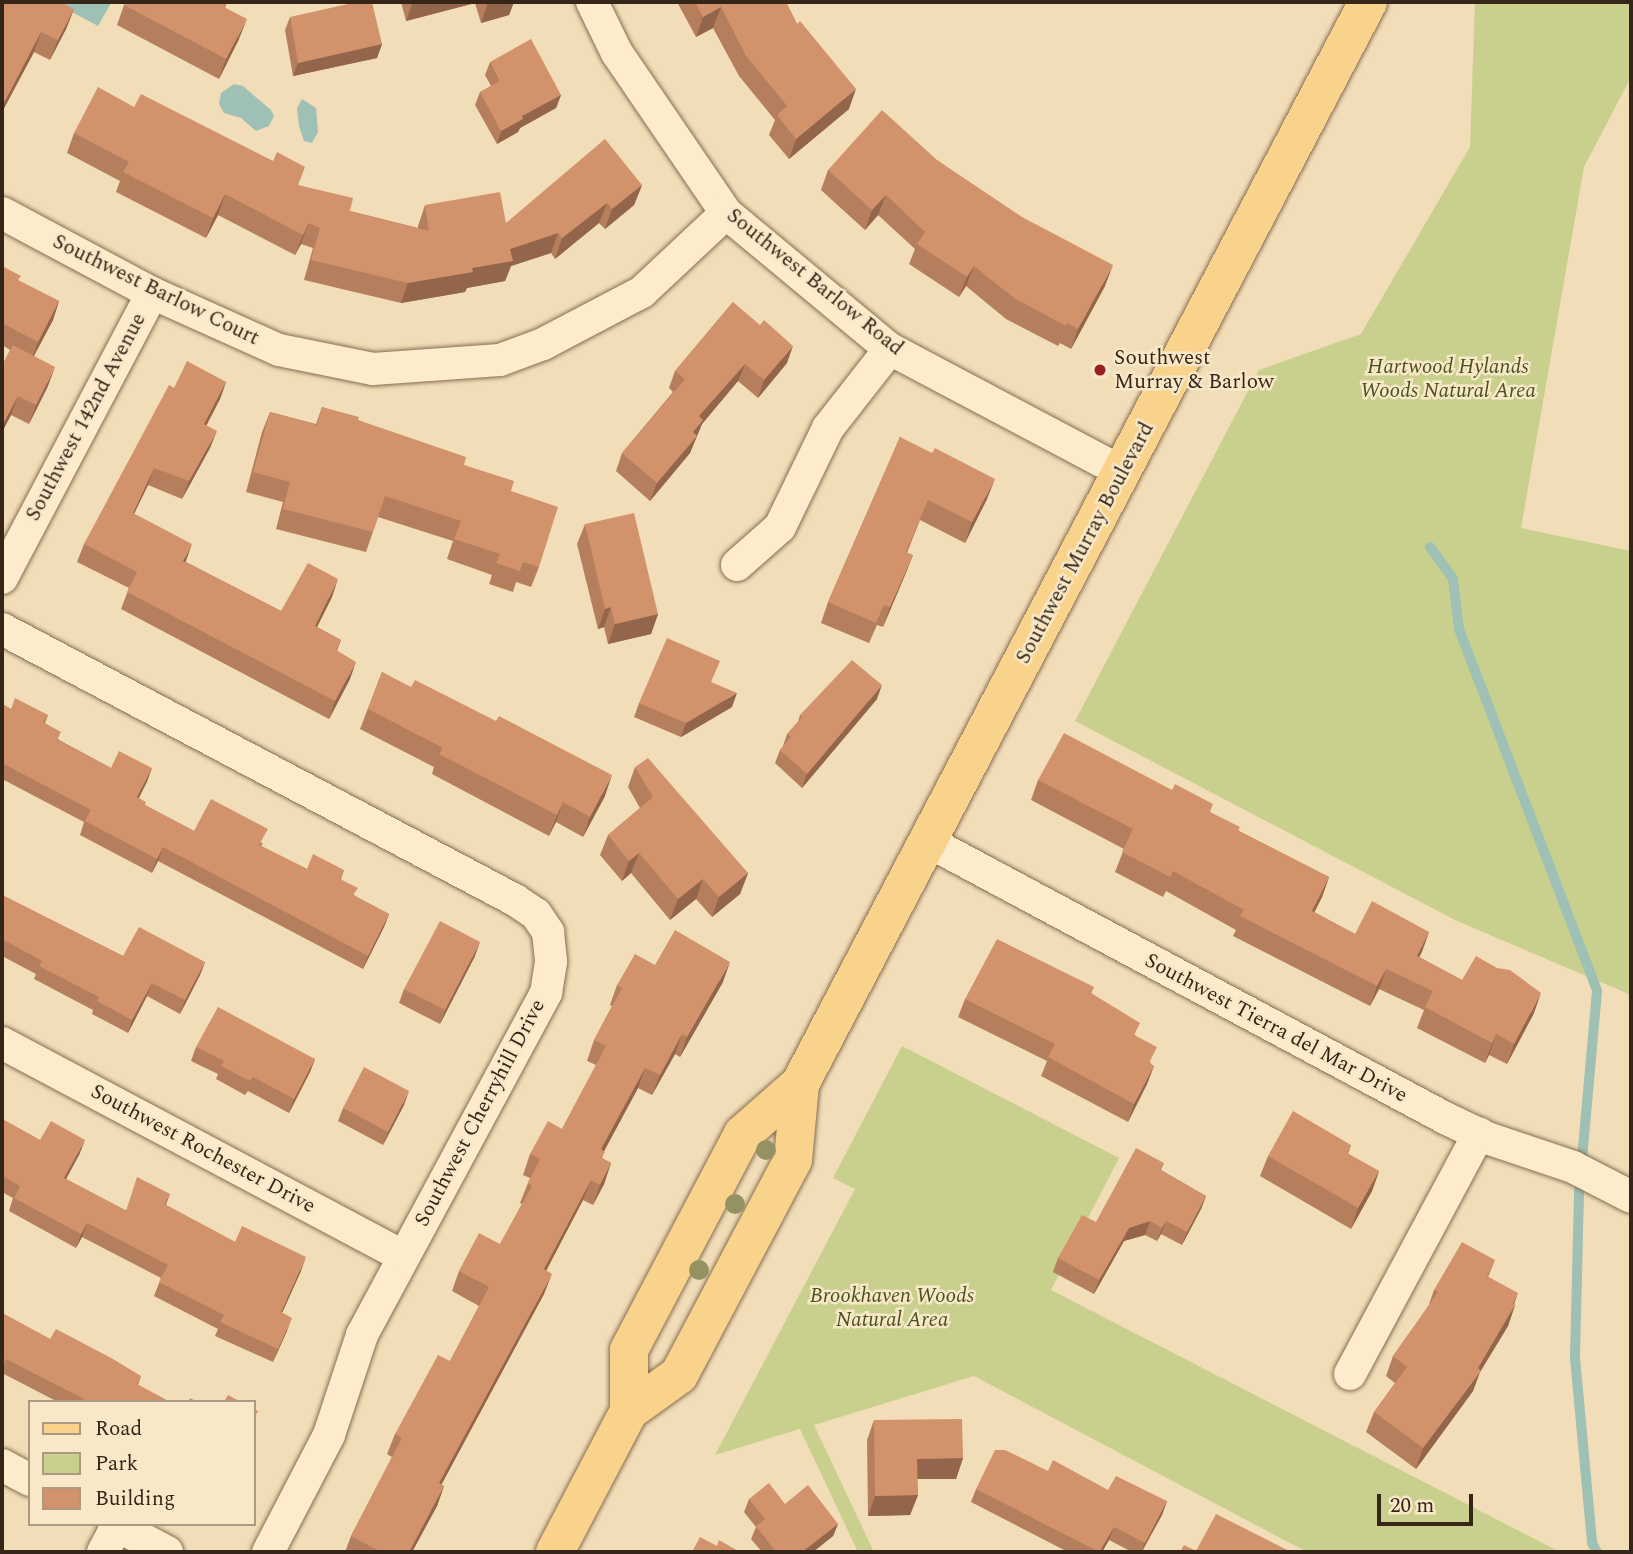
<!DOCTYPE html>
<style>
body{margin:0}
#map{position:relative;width:1633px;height:1554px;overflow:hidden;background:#f1deb8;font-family:Spectral,serif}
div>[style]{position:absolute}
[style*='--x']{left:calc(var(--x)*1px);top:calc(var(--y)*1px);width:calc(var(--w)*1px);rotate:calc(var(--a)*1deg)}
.green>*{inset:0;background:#c9cf8c}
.water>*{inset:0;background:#9ec0b5}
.stream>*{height:10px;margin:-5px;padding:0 5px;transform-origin:5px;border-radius:5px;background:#9ec0b5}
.roads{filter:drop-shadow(0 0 2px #886d52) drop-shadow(0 0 2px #886d52)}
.minor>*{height:32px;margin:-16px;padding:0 16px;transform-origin:16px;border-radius:16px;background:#fceccc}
.major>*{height:38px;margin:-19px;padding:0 19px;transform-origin:19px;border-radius:19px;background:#f9d38b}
.trees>*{width:20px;height:20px;margin:-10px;border-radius:50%;background:#949263}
.wall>*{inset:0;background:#b57e5c}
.shaded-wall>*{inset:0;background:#93664b}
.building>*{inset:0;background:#d2926b}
.dots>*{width:19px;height:19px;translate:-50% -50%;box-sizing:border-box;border:4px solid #f8e8c8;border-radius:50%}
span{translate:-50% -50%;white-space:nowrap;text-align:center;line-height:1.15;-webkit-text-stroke:5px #f8e8c8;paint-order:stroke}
.street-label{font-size:21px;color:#352619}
.poi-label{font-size:21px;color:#352619}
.left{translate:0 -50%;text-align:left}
.park-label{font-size:21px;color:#48531e;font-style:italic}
.frame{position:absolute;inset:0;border:4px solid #352619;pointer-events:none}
.legend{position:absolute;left:28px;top:1400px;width:228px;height:126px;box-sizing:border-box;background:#f8e8c8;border:2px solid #aa9a82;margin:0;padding:9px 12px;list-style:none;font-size:21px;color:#352619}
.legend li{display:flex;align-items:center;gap:14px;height:35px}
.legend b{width:35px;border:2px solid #aa9a82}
.scale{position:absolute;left:1377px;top:1494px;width:96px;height:32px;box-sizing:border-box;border:4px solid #352619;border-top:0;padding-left:9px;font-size:21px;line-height:24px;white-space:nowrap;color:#352619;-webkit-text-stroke:5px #f8e8c8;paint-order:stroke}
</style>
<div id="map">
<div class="green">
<div style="clip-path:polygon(1475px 2px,1631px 2px,1631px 77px,1584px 167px,1521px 528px,1631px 551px,1631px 995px,1457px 921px,1075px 721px,1259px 370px,1361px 334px,1470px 147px)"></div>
<div style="clip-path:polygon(902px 1046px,1119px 1158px,1051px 1290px,1560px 1552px,1307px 1552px,974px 1376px,814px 1425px,874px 1552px,858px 1552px,800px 1429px,715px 1455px,855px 1189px,833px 1178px)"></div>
</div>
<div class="water">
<div style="clip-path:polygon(53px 2px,109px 2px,111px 3px,98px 26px)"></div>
<div style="clip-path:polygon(234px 84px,243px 86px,271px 110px,274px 116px,269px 126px,256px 131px,241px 118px,224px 113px,219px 104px,221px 93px)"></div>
<div style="clip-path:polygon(302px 99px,316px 108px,318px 132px,312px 143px,304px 141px,299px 126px,297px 108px)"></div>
</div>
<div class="stream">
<div style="--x:1430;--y:547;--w:39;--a:54"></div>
<div style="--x:1453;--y:579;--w:50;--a:83.2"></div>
<div style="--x:1459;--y:629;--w:387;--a:69.1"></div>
<div style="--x:1597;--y:991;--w:203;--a:95.1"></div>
<div style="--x:1579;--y:1193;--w:165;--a:91.4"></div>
<div style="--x:1575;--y:1358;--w:186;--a:84.7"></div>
<div style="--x:1592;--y:1543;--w:10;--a:61"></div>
</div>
<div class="roads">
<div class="minor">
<div style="--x:592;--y:2;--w:57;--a:63.9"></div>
<div style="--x:617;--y:53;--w:194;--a:55.7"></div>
<div style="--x:726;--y:213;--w:213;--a:39.7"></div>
<div style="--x:890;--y:349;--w:263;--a:27.9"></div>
<div style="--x:2;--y:213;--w:170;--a:28.1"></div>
<div style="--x:152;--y:293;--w:139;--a:24.2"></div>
<div style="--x:279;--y:350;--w:96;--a:11.4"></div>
<div style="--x:373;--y:369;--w:127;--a:-4.1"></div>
<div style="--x:500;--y:360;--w:46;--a:-20.4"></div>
<div style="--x:543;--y:344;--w:112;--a:-27.7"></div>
<div style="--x:642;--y:292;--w:115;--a:-43.2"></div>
<div style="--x:737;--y:565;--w:57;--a:-41.5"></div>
<div style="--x:780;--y:527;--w:110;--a:-64.1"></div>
<div style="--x:828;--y:428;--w:100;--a:-51.9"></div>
<div style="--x:2;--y:578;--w:322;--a:-62.2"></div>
<div style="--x:2;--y:629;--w:580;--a:27.85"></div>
<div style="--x:515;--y:900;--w:25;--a:34"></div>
<div style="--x:536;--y:914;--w:22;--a:56"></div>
<div style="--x:548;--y:932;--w:30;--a:84"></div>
<div style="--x:551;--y:962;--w:31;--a:99"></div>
<div style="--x:546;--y:993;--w:388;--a:118.3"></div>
<div style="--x:362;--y:1335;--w:105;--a:108.3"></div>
<div style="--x:329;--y:1435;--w:132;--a:117.5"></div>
<div style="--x:929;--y:842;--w:585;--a:28.14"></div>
<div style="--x:1445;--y:1118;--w:47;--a:25.5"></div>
<div style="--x:1487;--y:1138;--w:91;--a:18.6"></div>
<div style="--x:1573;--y:1167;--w:65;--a:27.3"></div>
<div style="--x:2;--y:1043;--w:454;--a:28"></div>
<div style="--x:1350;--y:1374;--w:273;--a:-61.8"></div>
<div style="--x:2;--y:1465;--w:32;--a:28"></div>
<div style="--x:114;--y:1524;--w:60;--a:27.8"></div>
<div style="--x:103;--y:1552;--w:30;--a:-62"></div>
</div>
<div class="major">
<div style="--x:629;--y:1411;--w:61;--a:-90"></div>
<div style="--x:629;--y:1350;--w:244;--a:-62.2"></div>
<div style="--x:743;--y:1134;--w:76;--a:-41.3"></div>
<div style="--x:800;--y:1084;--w:1222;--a:-62.3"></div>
<div style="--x:555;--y:1552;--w:159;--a:-62.3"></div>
<div style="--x:629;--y:1411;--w:62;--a:-35.8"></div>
<div style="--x:679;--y:1375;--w:243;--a:-62.1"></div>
<div style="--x:793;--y:1160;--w:76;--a:-84.7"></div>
</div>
</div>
<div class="trees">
<div style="left:766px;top:1150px"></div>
<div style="left:735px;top:1204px"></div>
<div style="left:699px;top:1270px"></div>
</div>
<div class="wall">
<div style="clip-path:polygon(2px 2px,74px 9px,66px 29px,50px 60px,34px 52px,2px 112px)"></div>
<div style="clip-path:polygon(227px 2px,225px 8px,239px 39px,219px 79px,117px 25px,124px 5px)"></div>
<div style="clip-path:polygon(401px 2px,514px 2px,509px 15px,481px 23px,475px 3px,406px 21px)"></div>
<div style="clip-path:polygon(677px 2px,786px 2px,797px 24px,849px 109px,789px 159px,769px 135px,775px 120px,739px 76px,713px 28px,696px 37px)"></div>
<div style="clip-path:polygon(290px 17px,382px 44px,377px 58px,293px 76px,285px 30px)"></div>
<div style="clip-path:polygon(490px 62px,561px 95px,556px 108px,520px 128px,518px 132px,497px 144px,475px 105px,480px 92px,491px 86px,485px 75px)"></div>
<div style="clip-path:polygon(134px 107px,350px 211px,418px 228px,418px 226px,425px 205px,506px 223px,642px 185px,634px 205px,605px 229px,599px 223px,555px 259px,551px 253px,511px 266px,505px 281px,467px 288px,465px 292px,401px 303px,304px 280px,313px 248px,301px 244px,295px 255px,218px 215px,206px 238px,116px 192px,120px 181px,67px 153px,74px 133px)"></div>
<div style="clip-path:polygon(937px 160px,1105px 286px,1071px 349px,1060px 343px,1058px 346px,1006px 319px,966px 286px,959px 297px,909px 264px,915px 249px,878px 215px,865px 230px,821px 190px,828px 170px)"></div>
<div style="clip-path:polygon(2px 266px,19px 281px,59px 301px,53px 320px,34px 356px,48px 386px,29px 424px,11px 415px,2px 432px,2px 366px,10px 350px,2px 345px)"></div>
<div style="clip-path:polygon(733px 302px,787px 363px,758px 398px,738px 381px,702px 424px,690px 453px,650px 501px,616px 471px,622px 453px,673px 392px,669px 388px,675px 371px)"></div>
<div style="clip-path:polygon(226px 382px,220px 399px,206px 425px,210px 448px,182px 499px,148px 485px,134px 514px,186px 562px,281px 611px,332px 597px,317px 627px,341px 640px,337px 651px,350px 679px,329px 719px,121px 609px,129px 588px,77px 562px,84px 544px,174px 388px)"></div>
<div style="clip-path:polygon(322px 407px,358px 420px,464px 465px,511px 491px,539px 567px,531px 587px,516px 582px,513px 592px,489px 584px,492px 575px,447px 559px,453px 541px,378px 517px,366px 552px,276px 529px,283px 502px,246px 492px,262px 432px,270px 412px,316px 424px)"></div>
<div style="clip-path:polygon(900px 437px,987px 499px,965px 543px,920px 520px,907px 553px,913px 555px,905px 575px,883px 627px,877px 625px,869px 643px,821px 623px,828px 602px)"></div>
<div style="clip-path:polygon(585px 524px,658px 614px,651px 634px,608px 644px,604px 627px,598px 629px,577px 544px)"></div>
<div style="clip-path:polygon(382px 672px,605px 796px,583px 837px,556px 822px,549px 836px,432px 774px,434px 767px,360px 729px)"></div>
<div style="clip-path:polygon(712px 683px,732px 707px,681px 737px,634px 717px,639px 703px)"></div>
<div style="clip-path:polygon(877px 699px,802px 788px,775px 763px,780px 750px,783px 746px,787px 734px,798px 722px,800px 715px)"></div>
<div style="clip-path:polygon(2px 704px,11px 709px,48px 715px,45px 723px,59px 740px,111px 768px,152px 768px,139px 798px,145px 805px,194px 831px,263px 843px,261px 846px,307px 869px,344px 870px,341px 879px,355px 896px,389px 914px,384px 927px,363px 969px,158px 861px,152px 873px,80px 835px,84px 822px,2px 779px)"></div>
<div style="clip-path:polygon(635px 767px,748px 873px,740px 894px,712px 917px,696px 899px,670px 920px,631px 873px,622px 881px,600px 855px,608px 835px,640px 808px,628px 787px)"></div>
<div style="clip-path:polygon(1038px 780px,1210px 812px,1239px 831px,1329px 877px,1322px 897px,1314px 912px,1355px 934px,1429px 932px,1419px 957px,1462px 980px,1534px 1013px,1507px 1064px,1489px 1055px,1485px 1063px,1417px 1028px,1424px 1010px,1379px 989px,1370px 1006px,1233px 936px,1236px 930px,1166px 891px,1163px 897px,1115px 872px,1124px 849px,1031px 800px)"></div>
<div style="clip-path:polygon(2px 895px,123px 956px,205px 962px,200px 975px,180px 1014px,147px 996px,128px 1033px,92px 1014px,93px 1010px,34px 979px,36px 974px,2px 956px)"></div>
<div style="clip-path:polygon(475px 956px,440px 1024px,399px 1003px,404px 989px)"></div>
<div style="clip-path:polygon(655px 965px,723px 982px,680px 1057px,675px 1054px,652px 1095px,638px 1088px,604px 1151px,602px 1158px,611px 1163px,604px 1184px,593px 1205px,583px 1200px,546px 1271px,544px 1294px,441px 1485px,444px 1486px,437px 1506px,412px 1552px,345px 1552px,351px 1536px,392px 1457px,387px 1454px,395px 1434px,450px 1361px,479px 1306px,452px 1291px,459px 1271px,500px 1244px,522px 1204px,520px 1203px,530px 1178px,523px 1175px,530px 1154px,562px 1129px,596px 1065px,587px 1061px,594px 1040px,612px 1006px,610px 1005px,617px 985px)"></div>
<div style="clip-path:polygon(1094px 987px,1091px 993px,1136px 1036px,1151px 1064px,1154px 1066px,1147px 1084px,1128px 1122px,1041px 1076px,1047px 1061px,958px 1017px,965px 999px)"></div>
<div style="clip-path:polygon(196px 1047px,315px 1059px,310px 1072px,289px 1113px,248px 1091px,245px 1095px,216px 1079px,218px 1074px,191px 1061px)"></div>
<div style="clip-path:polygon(404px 1105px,383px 1145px,338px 1121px,343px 1108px)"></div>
<div style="clip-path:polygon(2px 1119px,40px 1140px,80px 1153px,66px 1179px,125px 1210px,170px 1194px,166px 1205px,235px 1242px,301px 1271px,282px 1313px,287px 1331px,273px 1362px,215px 1336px,218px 1329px,154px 1296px,161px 1278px,82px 1237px,76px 1248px,9px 1211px,13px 1198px,2px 1192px)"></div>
<div style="clip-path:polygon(1351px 1145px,1348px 1154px,1379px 1171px,1372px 1191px,1351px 1229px,1260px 1176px,1268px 1156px)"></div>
<div style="clip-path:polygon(1164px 1163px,1161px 1170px,1206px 1196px,1201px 1209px,1182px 1245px,1161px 1234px,1157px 1241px,1145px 1235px,1124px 1241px,1094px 1294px,1053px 1272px,1058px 1258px,1096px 1222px)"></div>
<div style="clip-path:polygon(1495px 1260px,1488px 1277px,1515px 1305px,1508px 1326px,1480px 1372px,1473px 1391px,1416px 1469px,1366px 1432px,1374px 1412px,1395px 1383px,1386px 1376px,1393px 1356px,1428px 1307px,1434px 1290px)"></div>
<div style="clip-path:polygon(2px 1313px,50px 1339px,141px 1376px,138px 1385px,170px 1402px,58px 1402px,2px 1373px)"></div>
<div style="clip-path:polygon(874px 1420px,963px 1458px,956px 1479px,917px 1479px,918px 1495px,910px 1515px,868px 1516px,867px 1440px)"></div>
<div style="clip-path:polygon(1048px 1471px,1108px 1490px,1167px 1501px,1162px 1515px,1142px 1552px,1132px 1552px,1109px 1540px,1102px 1552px,1068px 1552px,971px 1502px,976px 1489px)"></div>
<div style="clip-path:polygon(749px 1499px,785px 1504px,838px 1524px,833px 1536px,813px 1552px,762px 1552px,751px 1539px,756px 1527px,744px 1512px)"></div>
</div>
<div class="shaded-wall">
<div style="clip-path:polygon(413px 2px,475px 2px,475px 3px,406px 21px)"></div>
<div style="clip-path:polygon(493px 2px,514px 2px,509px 15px,481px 23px,488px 3px)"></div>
<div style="clip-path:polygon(721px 7px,713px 28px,696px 37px,703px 17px)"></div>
<div style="clip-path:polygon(74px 9px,66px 29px,50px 60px,58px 40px)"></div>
<div style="clip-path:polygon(247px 19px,239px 39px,219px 79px,226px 59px)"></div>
<div style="clip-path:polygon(41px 32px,34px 52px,2px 112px,2px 109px,5px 101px)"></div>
<div style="clip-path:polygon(382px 44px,377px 58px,293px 76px,298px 63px)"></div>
<div style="clip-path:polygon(856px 89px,849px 109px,789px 159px,796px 139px)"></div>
<div style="clip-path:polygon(561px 95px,556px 108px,520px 128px,518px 132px,497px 144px,501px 131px,522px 116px)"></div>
<div style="clip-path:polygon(642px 185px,634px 205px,605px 229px,612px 209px)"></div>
<div style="clip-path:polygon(225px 194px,218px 215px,206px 238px,213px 218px)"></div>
<div style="clip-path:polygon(886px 195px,878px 215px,865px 230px,872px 210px)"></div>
<div style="clip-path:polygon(607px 203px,599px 223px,555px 259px,562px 238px)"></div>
<div style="clip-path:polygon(308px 223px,301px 244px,295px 255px,303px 235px)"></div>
<div style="clip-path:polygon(558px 233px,551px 253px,511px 266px,505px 281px,467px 288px,465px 292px,401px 303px,408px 283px,472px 268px,510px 249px)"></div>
<div style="clip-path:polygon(1113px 265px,1105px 286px,1071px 349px,1078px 329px)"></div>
<div style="clip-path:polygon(974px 266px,966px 286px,959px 297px,967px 277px)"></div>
<div style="clip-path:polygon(59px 301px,53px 320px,31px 361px,38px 342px)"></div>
<div style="clip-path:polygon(793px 346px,787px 363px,758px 398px,764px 380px)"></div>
<div style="clip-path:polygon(745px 364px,738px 381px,702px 424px,690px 453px,650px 501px,657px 483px,699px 416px)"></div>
<div style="clip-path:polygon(55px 367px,48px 386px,29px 424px,36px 405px)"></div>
<div style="clip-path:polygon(226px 382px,220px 399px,198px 442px,204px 424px)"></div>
<div style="clip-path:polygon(18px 396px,11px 415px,2px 432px,2px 426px)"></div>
<div style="clip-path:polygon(217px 431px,210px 448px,182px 499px,189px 481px)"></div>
<div style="clip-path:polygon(154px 468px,148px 485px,126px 530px,133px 513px)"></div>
<div style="clip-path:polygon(995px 479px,987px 499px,965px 543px,972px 522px)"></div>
<div style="clip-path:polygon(192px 544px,186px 561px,177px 579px,183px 561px)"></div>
<div style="clip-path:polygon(913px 555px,905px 575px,883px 627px,890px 607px)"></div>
<div style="clip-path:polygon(338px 579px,332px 597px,309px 643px,315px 626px)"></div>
<div style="clip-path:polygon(611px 607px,604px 627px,598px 629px,605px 609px)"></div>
<div style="clip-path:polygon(658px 614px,651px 634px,608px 644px,615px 624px)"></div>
<div style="clip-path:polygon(356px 662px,350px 679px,329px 719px,335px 701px)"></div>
<div style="clip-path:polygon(882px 685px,877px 699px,802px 788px,807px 774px)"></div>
<div style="clip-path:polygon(737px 693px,732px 707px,681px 737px,686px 723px)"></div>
<div style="clip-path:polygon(152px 768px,147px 782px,132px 811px,137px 797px)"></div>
<div style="clip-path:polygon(612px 775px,605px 796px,583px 837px,590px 817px)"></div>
<div style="clip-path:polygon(563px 802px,556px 822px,549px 836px,557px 815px)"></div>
<div style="clip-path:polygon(163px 847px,158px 861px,152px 873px,157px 859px)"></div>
<div style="clip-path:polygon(639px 853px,631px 873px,622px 881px,629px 861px)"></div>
<div style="clip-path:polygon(748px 873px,740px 894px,712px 917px,719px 897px)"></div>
<div style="clip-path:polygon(1329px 877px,1322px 897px,1305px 931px,1312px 911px)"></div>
<div style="clip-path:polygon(703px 879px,696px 899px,670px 920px,678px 899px)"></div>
<div style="clip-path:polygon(389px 914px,384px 927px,363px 969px,368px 956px)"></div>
<div style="clip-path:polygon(1429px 932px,1422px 952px,1409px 976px,1417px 956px)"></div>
<div style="clip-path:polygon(480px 942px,475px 956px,440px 1024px,445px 1010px)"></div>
<div style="clip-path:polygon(205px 962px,200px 975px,180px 1014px,185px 1000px)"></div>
<div style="clip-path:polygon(730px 962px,723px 982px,680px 1057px,687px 1037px)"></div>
<div style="clip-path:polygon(1386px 969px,1379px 989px,1370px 1006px,1377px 986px)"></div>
<div style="clip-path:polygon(152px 983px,147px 996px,128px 1033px,132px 1020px)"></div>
<div style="clip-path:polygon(1541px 993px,1534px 1013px,1507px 1064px,1514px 1044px)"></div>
<div style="clip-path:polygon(682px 1034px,675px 1054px,652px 1095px,660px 1075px)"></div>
<div style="clip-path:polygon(1496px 1034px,1489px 1055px,1485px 1063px,1492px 1043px)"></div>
<div style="clip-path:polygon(315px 1059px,310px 1072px,289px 1113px,294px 1099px)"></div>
<div style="clip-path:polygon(1154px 1066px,1147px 1084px,1128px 1122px,1134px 1104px)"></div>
<div style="clip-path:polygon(645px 1068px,638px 1088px,594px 1170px,601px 1149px)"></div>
<div style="clip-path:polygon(409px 1091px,404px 1105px,383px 1145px,388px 1132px)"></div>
<div style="clip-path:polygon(85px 1140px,80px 1153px,59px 1192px,64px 1178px)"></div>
<div style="clip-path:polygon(611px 1163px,604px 1184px,593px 1205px,600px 1185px)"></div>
<div style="clip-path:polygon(1379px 1171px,1372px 1191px,1351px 1229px,1358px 1208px)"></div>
<div style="clip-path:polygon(591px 1180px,583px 1200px,536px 1290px,544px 1269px)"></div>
<div style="clip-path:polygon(1206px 1196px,1201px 1209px,1182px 1245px,1187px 1232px)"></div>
<div style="clip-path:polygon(1150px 1221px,1145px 1235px,1124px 1241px,1094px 1294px,1099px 1280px,1129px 1228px)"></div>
<div style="clip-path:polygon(1166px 1221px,1161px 1234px,1157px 1241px,1162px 1228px)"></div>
<div style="clip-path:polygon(87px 1223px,82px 1237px,76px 1248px,81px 1234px)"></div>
<div style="clip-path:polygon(306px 1257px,301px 1271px,276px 1326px,281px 1312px)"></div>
<div style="clip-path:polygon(552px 1274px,544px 1294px,431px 1504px,439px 1483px)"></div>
<div style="clip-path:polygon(1518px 1293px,1511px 1313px,1515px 1305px,1508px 1326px,1480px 1372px,1473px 1391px,1416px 1469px,1423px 1448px,1478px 1368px)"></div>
<div style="clip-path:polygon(292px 1318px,287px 1331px,273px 1362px,278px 1349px)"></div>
<div style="clip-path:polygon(963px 1458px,956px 1479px,909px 1479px,917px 1459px)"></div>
<div style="clip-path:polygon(444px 1486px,437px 1506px,412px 1552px,409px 1552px)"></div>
<div style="clip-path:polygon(918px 1495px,910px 1515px,868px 1516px,875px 1496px)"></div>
<div style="clip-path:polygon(1167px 1501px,1162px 1515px,1141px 1552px,1145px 1543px)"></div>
<div style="clip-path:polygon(838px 1524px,833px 1536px,813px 1552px,802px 1552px)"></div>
<div style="clip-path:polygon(1114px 1527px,1109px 1540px,1102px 1552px,1100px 1552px)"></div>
</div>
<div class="building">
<div style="clip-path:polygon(2px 2px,60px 2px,74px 9px,58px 40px,41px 32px,5px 101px,2px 99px)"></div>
<div style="clip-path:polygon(126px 2px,227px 2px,224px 7px,247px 19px,226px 59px,124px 5px)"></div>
<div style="clip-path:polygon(357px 2px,372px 2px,382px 44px,298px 63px,290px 17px)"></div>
<div style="clip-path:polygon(695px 2px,786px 2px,797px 24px,800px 21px,856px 89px,796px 139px,777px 115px,787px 106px,746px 56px,721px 7px,703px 17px)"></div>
<div style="clip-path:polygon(531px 39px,561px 95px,522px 116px,523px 119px,501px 131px,480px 92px,500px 81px,490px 62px)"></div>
<div style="clip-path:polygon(98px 87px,134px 107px,141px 94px,273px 161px,277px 152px,305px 167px,298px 185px,353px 198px,350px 211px,429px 231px,425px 205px,500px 192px,506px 223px,605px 139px,642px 185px,612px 209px,607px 203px,562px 238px,558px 233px,510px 249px,513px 261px,472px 268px,473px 272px,408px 283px,311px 260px,320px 228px,308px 223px,303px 235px,225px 194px,213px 218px,123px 172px,129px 162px,74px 133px)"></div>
<div style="clip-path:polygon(882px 110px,937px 160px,1022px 217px,1113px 265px,1078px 329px,1067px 323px,1066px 326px,1014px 298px,974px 266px,967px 277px,917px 244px,925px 232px,886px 195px,872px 210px,828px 170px)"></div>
<div style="clip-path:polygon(2px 266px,21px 276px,18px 280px,59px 301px,38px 342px,2px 323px)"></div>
<div style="clip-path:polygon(733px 302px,760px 325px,764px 320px,793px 346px,764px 380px,745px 364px,699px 416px,703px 420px,693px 432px,697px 436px,657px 483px,622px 453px,685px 379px,675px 371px)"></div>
<div style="clip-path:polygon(13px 345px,55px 367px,36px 405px,18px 396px,2px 426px,2px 366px)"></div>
<div style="clip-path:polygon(187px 361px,226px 382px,204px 424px,217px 431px,189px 481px,154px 468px,133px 513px,192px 544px,183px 561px,281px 611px,308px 563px,338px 579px,315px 626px,341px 640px,336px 650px,356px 662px,335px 701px,127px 592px,137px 572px,84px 544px,169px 385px,174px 388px)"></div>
<div style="clip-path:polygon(322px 407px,359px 417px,358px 420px,466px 457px,464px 465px,514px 481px,511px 491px,558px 507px,539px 567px,523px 562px,520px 571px,496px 563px,500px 554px,454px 539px,461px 521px,385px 496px,373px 532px,283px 509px,290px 482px,253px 472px,270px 412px,317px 425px)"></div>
<div style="clip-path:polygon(900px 437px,932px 453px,935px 448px,995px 479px,972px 522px,928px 500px,906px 552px,913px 555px,890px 607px,884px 605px,876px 623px,828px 602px)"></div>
<div style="clip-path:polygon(634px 513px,658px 614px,615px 624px,611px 607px,605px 609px,585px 524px)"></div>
<div style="clip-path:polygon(667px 638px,720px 661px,711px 682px,737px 693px,686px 723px,639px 703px)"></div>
<div style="clip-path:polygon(852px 660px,882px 685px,807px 774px,780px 750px,791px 737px,787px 734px,802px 717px,800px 715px)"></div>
<div style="clip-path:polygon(382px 672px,411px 687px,415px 680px,496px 721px,499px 716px,612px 775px,590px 817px,563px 802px,557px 815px,439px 754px,443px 748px,368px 709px)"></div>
<div style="clip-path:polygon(15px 698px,48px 715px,43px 722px,61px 732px,57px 740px,111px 768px,119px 751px,152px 768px,137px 797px,146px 802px,145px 805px,194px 831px,211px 799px,268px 829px,259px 845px,307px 869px,313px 854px,344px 870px,340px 879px,358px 888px,353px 895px,389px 914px,368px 956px,163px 847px,157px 859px,85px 821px,91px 810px,2px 763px,2px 704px,11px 709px)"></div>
<div style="clip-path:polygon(1064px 733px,1172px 790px,1175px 784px,1213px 804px,1210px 812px,1240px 827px,1238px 831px,1329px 877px,1312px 911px,1355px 934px,1372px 901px,1429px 932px,1417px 956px,1462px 980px,1476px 956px,1497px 968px,1510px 970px,1541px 993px,1514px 1044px,1496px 1034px,1492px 1043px,1425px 1007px,1433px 991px,1386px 969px,1377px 986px,1240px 916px,1244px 910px,1173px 871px,1170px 877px,1122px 852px,1133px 829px,1038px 780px)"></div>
<div style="clip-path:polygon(648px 758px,748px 873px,719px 897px,703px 879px,678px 899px,639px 853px,629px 861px,608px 835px,653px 797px,635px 767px)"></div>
<div style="clip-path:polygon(2px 895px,123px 956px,139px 927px,205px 962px,185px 1000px,152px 983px,132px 1020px,97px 1001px,99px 997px,39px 966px,42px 961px,2px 939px)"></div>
<div style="clip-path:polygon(440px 921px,480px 942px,445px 1010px,404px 989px)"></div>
<div style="clip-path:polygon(675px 930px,730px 962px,687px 1037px,682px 1034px,660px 1075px,645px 1068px,601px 1149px,605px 1152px,601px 1158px,611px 1163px,600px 1185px,591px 1180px,544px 1269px,552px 1274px,439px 1483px,444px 1486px,409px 1552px,381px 1552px,351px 1536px,402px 1438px,395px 1434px,438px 1355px,450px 1361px,489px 1287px,459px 1271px,479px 1233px,500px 1244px,532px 1186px,528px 1183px,540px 1159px,530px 1154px,548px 1121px,562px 1129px,606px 1046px,594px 1040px,622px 988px,617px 985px,635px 954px,655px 965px)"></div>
<div style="clip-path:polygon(997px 939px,1094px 987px,1091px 993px,1140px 1023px,1134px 1035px,1157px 1047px,1149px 1063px,1154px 1066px,1134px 1104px,1048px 1057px,1055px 1044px,965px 999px)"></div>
<div style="clip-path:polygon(218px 1007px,315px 1059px,294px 1099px,253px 1077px,250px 1081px,221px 1066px,224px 1061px,196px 1047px)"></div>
<div style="clip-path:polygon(364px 1067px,409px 1091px,388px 1132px,343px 1108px)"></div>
<div style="clip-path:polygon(1293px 1111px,1351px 1145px,1347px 1153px,1379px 1171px,1358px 1208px,1268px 1156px)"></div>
<div style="clip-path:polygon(2px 1119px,40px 1140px,51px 1121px,85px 1140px,64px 1178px,126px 1211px,137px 1177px,170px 1194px,164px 1204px,235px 1242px,242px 1226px,306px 1257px,281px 1312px,292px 1318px,278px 1349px,220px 1322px,224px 1315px,159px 1282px,168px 1265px,87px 1223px,81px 1234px,14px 1198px,20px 1186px,2px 1176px)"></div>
<div style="clip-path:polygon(1136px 1148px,1164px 1163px,1160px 1170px,1206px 1196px,1187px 1232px,1166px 1221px,1162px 1228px,1150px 1221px,1129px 1228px,1099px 1280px,1058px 1258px,1082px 1215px,1096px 1222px)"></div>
<div style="clip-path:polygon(1462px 1242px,1495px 1260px,1487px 1276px,1518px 1293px,1513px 1304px,1515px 1305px,1478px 1368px,1481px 1371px,1423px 1448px,1374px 1412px,1407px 1367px,1393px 1356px,1438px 1292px,1434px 1290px)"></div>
<div style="clip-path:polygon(2px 1313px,50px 1339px,56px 1329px,113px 1359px,141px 1376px,137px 1384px,170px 1402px,83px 1402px,84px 1399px,6px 1359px,4px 1364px,2px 1362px)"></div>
<div style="clip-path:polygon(228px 1395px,241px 1402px,224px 1402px)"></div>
<div style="clip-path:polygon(190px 1398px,198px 1402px,188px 1402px)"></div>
<div style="clip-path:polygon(254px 1409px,258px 1411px,254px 1418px)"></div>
<div style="clip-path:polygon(962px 1419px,963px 1458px,917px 1459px,918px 1495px,875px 1496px,874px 1420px)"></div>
<div style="clip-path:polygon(995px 1450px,1005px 1450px,1048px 1471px,1053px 1460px,1108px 1490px,1116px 1476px,1167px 1501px,1145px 1543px,1114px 1527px,1099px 1552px,976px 1489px)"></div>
<div style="clip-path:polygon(769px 1483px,785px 1504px,808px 1485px,838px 1524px,802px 1552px,776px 1552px,756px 1526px,765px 1519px,749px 1499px)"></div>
<div style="clip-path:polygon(1216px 1514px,1291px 1552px,1180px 1552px,1184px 1545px,1196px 1551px)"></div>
<div style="clip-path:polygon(700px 1537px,717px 1546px,719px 1540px,740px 1552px,692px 1552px)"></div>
</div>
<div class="dots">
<div style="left:1100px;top:370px;background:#9b1e23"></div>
</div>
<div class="street-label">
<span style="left:815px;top:282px;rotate:39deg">Southwest Barlow Road</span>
<span style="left:156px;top:290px;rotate:26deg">Southwest Barlow Court</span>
<span style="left:86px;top:417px;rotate:-62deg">Southwest 142nd Avenue</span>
<span style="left:1085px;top:543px;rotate:-62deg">Southwest Murray Boulevard</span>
<span style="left:1276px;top:1028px;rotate:28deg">Southwest Tierra del Mar Drive</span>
<span style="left:480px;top:1113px;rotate:-62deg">Southwest Cherryhill Drive</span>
<span style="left:203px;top:1149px;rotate:28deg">Southwest Rochester Drive</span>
</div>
<div class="poi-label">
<span class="left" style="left:1114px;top:370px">Southwest<br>Murray &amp; Barlow</span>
</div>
<div class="park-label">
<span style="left:1448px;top:379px">Hartwood Hylands<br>Woods Natural Area</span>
<span style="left:892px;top:1308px">Brookhaven Woods<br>Natural Area</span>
</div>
<div class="frame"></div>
<ul class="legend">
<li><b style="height:9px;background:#f9d38b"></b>Road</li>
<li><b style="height:19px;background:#c9cf8c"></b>Park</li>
<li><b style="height:19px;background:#d2926b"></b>Building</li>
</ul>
<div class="scale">20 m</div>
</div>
